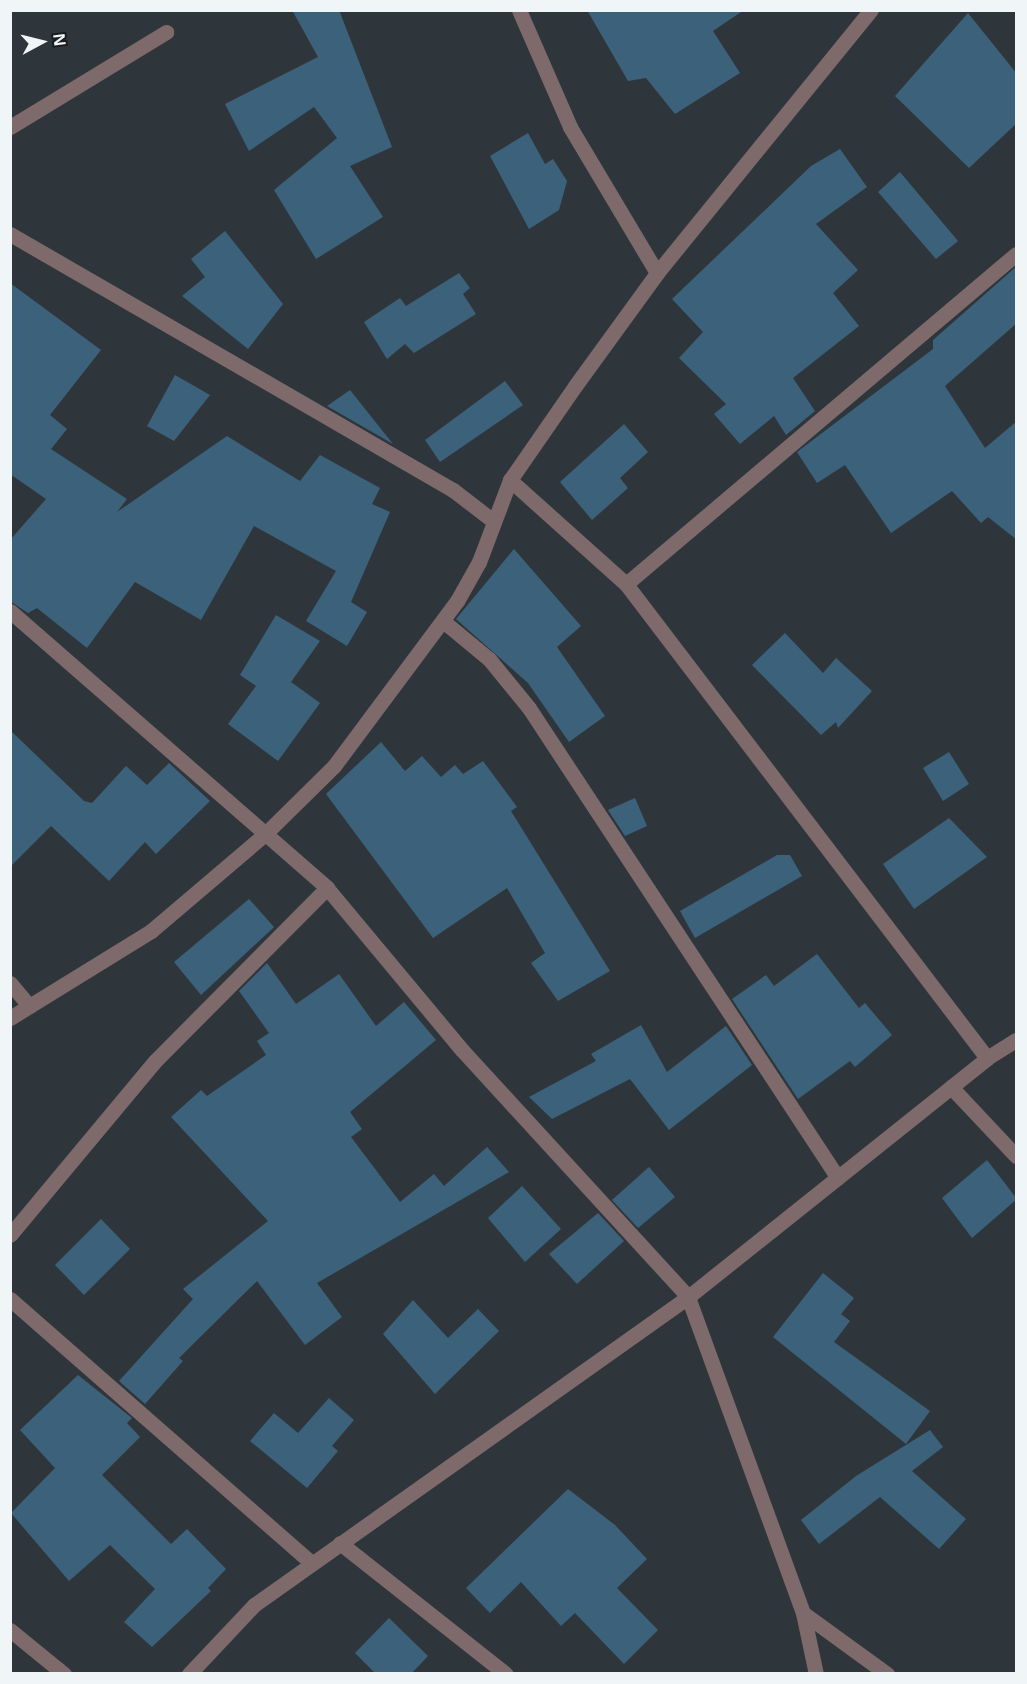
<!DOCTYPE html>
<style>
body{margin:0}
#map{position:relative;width:1027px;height:1684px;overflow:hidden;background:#2f363b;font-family:"Open Sans",sans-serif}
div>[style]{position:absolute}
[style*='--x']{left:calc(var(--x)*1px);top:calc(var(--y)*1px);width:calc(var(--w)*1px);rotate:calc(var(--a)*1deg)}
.building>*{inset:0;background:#3c617b}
.minor>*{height:15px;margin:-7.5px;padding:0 7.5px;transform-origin:7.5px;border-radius:7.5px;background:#7f6a6b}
span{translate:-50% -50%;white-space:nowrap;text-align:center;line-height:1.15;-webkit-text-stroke:5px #1a1d1f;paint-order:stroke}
.frame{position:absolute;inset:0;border:12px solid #f0f5f8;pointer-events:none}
.north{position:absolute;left:12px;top:12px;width:60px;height:60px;-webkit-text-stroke:4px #1a1d1f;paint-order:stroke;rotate:83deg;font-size:16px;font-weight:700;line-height:24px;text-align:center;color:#f0f5f8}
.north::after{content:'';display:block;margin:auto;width:21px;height:27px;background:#f0f5f8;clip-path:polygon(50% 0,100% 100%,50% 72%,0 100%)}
</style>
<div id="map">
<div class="building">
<div style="clip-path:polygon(292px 10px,339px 10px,392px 147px,350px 166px,383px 217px,316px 259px,274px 190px,337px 138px,314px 107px,249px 151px,225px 104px,318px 57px)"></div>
<div style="clip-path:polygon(587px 10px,744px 10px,713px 31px,740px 73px,675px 114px,646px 78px,628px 81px)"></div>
<div style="clip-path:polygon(968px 13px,1017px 74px,1017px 123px,969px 168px,895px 96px)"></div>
<div style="clip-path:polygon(528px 133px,545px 164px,553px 159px,567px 181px,559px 210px,529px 229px,490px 156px)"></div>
<div style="clip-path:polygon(840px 149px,867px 187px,816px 224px,858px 270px,833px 293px,859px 326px,793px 378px,815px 411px,786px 435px,774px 416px,740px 444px,714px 414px,726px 404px,679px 358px,703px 332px,672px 299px,811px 166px)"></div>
<div style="clip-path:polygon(900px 172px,958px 241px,936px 259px,878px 192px)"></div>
<div style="clip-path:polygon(225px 231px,283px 304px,248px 349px,182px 296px,205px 277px,191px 259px)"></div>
<div style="clip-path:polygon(1017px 266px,1017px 323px,945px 386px,985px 448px,1017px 421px,1017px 540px,988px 517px,981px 523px,952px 491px,891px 533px,845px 465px,817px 483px,797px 452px,933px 349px,933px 340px)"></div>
<div style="clip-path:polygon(459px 273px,470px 288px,463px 294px,476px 314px,414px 353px,405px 344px,387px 359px,364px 322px,400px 298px,406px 306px)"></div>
<div style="clip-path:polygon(10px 283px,101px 350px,50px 415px,67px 429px,51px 449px,127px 499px,117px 512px,227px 436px,300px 481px,320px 455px,380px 488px,372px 504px,390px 512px,351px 602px,367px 612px,347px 646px,306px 621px,336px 571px,254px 526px,201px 620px,135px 582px,87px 648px,37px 608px,28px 613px,10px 601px,10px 540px,46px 499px,10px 474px)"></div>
<div style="clip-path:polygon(175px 375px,210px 395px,174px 441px,147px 426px)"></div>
<div style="clip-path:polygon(505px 381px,523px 405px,440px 462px,425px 440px)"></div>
<div style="clip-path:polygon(350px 390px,393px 444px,327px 406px)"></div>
<div style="clip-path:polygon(624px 424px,648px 452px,620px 478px,628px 488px,592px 520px,560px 482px)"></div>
<div style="clip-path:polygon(514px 549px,581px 626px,557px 647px,605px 716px,569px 742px,528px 683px,456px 619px)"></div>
<div style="clip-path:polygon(276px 615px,320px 641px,291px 682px,320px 703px,278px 761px,228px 724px,256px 686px,240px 675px)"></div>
<div style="clip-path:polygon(785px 633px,823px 673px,836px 658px,872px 691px,838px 728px,836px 722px,821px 735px,752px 665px)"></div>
<div style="clip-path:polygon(10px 730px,84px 801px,92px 803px,126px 766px,147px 785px,169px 763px,210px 801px,156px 854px,145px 842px,109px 881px,51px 826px,10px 867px)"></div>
<div style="clip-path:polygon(381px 742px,405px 771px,422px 756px,441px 777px,455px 765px,463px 774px,483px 761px,517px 807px,511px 811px,610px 971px,558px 1001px,531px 963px,545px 953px,507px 888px,433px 938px,326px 794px)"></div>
<div style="clip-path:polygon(949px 752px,969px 784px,943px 801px,923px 768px)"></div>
<div style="clip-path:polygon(635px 798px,647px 826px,625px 836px,608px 810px)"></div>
<div style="clip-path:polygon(949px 818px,987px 857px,914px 909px,883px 864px)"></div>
<div style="clip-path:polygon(777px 855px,790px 855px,802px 876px,695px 938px,680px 911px)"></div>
<div style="clip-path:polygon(249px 899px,274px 927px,201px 995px,174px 962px)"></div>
<div style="clip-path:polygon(817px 954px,859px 1008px,865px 1003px,892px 1035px,855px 1067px,850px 1061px,798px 1099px,732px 999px,766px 975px,774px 986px)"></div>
<div style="clip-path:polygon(267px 963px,296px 1004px,339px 974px,376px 1026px,404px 1002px,436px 1040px,350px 1112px,362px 1129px,351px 1137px,400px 1202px,434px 1174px,444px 1186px,487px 1147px,509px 1172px,317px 1283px,342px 1317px,305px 1345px,257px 1281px,179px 1358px,183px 1361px,145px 1404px,119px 1381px,193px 1299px,183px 1289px,268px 1221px,171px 1117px,201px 1090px,207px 1096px,266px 1055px,257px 1041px,269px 1033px,239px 991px)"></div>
<div style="clip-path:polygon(641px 1025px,667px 1072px,726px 1026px,752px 1065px,669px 1130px,630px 1079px,552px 1119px,529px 1097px,596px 1061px,591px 1054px)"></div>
<div style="clip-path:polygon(987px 1160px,1017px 1199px,972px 1238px,942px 1198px)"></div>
<div style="clip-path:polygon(649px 1167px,675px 1197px,638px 1228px,612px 1200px)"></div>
<div style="clip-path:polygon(522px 1186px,561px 1229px,525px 1262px,488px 1218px)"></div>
<div style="clip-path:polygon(598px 1213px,624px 1241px,577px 1284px,549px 1254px)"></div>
<div style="clip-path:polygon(101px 1219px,130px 1249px,84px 1295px,55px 1265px)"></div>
<div style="clip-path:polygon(823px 1273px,854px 1298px,841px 1314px,850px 1321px,834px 1342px,930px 1411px,906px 1444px,773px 1337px)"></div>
<div style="clip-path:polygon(413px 1300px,448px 1338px,478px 1309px,499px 1331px,435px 1394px,383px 1334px)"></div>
<div style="clip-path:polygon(78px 1375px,132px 1418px,127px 1423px,140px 1437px,102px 1475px,171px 1544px,187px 1529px,226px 1569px,208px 1588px,211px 1591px,152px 1647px,124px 1622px,155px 1589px,110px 1545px,69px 1581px,11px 1513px,55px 1468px,20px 1430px)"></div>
<div style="clip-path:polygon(329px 1398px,354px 1420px,332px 1446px,338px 1451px,307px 1488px,250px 1441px,274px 1413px,298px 1433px)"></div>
<div style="clip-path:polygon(930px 1430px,943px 1447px,912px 1471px,966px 1519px,939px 1549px,880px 1497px,819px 1544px,801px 1520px,856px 1476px)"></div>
<div style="clip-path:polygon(568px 1489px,615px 1525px,647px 1559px,617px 1588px,658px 1630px,624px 1664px,575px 1613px,561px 1626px,521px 1582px,490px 1613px,466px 1588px)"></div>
<div style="clip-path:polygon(389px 1618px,428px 1656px,411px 1674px,376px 1674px,355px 1653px)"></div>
</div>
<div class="minor">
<div style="--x:519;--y:10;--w:128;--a:66.4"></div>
<div style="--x:570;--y:127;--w:170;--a:59.2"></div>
<div style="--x:10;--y:127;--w:183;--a:-31.3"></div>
<div style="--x:10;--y:234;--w:512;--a:30.02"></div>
<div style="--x:453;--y:490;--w:49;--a:37.6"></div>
<div style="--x:510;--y:480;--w:156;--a:41.9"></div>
<div style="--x:626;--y:584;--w:596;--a:52.71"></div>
<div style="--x:987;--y:1058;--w:34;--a:-32"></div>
<div style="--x:626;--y:584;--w:511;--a:-40.24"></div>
<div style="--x:10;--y:611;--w:421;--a:41.1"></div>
<div style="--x:327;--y:888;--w:211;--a:50.2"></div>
<div style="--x:462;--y:1050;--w:335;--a:47.5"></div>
<div style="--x:688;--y:1297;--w:383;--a:-38.6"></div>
<div style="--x:443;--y:621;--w:60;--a:39.6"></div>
<div style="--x:489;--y:659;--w:63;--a:50.8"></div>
<div style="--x:529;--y:708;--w:562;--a:56.68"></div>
<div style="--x:10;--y:983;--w:30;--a:50"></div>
<div style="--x:10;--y:1018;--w:166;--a:-31.7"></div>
<div style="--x:151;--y:931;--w:150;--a:-40.4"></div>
<div style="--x:265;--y:834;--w:97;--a:-44.6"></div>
<div style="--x:334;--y:766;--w:206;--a:-53.3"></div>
<div style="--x:457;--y:601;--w:45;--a:-60.6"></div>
<div style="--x:479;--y:562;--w:88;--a:-69.3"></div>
<div style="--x:510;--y:480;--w:114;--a:-55.3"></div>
<div style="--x:575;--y:386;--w:140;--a:-54"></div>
<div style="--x:657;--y:273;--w:339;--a:-50.9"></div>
<div style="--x:951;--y:1087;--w:95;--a:46.7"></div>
<div style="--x:10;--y:1235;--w:226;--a:-50.2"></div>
<div style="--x:155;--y:1061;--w:244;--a:-45.2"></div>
<div style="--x:10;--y:1299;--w:401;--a:41.2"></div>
<div style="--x:340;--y:1543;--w:211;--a:38.3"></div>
<div style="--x:803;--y:1613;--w:104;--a:36"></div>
<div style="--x:10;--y:1630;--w:70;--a:39.2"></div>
<div style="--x:189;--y:1674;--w:95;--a:-46.7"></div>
<div style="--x:254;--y:1605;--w:532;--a:-35.36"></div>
<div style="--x:688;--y:1297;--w:336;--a:70"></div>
<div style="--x:803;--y:1613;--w:62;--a:78"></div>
</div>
<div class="frame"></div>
<div class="north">N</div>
</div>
